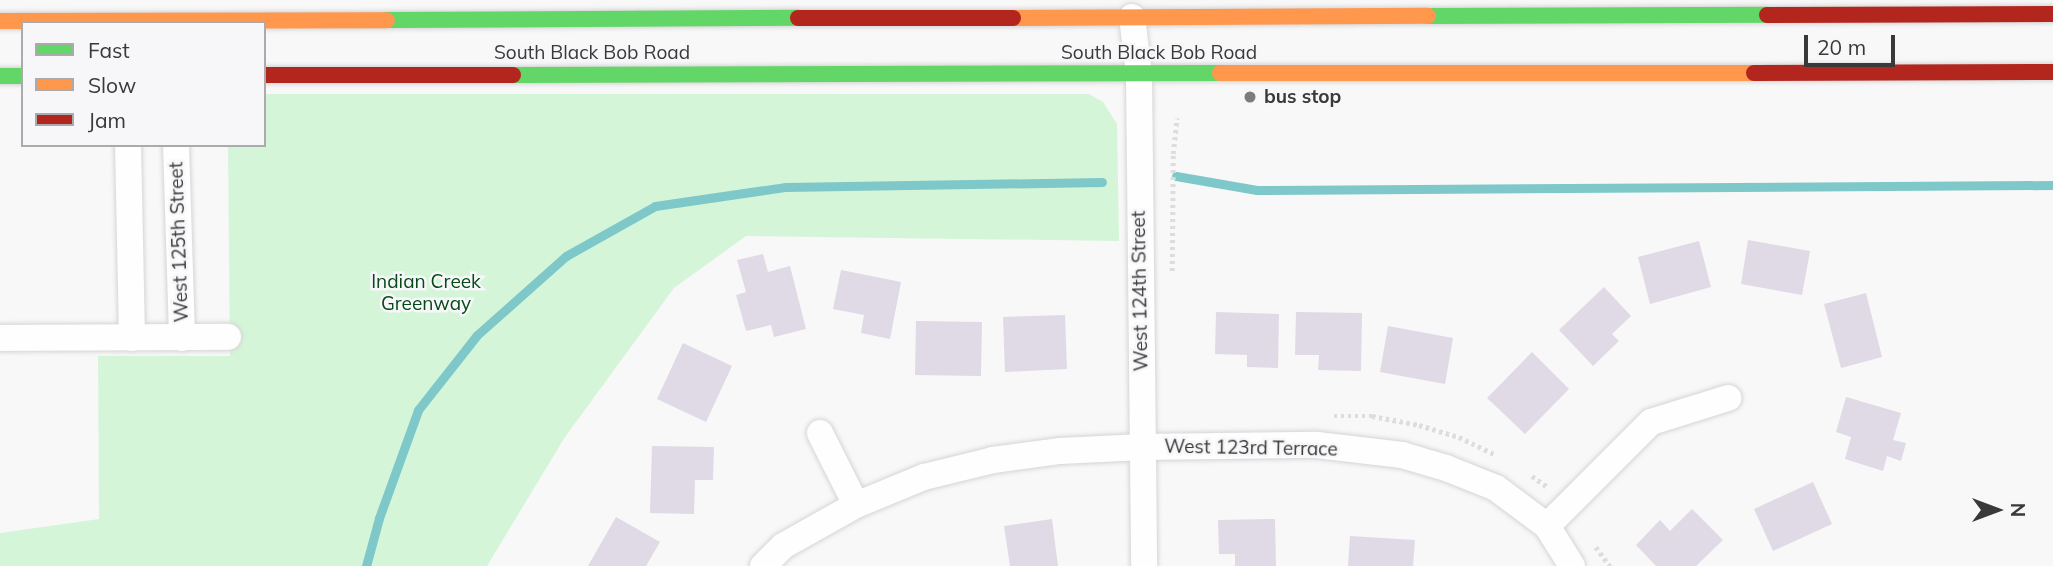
<!DOCTYPE html>
<style>
body{margin:0}
#map{position:relative;width:2053px;height:566px;overflow:hidden;background:#f8f8f8;font-family:Mulish,sans-serif}
div>[style]{position:absolute}
[style*='--x']{left:calc(var(--x)*1px);top:calc(var(--y)*1px);width:calc(var(--w)*1px);rotate:calc(var(--a)*1deg)}
.green>*{inset:0;background:#d5f5d8}
.stream>*{height:9px;margin:-4.5px;padding:0 4.5px;transform-origin:4.5px;border-radius:4.5px;background:#7ec8c9}
.building>*{inset:0;background:#e0d9e6}
.path>*{height:4.5px;margin-top:-2.25px;transform-origin:0;background:repeating-linear-gradient(90deg,#ddd 0 3.5px,transparent 0 7px)}
.roads{filter:drop-shadow(0 0 2px #d5d5d5) drop-shadow(0 0 2px #d5d5d5)}
.street>*{height:26px;margin:-13px;padding:0 13px;transform-origin:13px;border-radius:13px;background:#fefefe}
.fast>*{height:16px;margin:-8px;padding:0 8px;transform-origin:8px;border-radius:8px;background:#63d668}
.slow>*{height:16px;margin:-8px;padding:0 8px;transform-origin:8px;border-radius:8px;background:#ff974d}
.jam>*{height:16px;margin:-8px;padding:0 8px;transform-origin:8px;border-radius:8px;background:#b3261e}
.dots>*{width:19px;height:19px;translate:-50% -50%;box-sizing:border-box;border:4px solid #f7f7f9;border-radius:50%}
span{translate:-50% -50%;white-space:nowrap;text-align:center;line-height:1.15;-webkit-text-stroke:5px #f7f7f9;paint-order:stroke}
.street-label{font-size:19px;color:#39393a}
.poi-label{font-size:19px;color:#39393a;font-weight:700}
.left{translate:0 -50%;text-align:left}
.park-label{font-size:19px;color:#044917}
.legend{position:absolute;left:21px;top:21px;width:245px;height:126px;box-sizing:border-box;background:#f7f7f9;border:2px solid #ababad;margin:0;padding:9px 12px;list-style:none;font-size:21px;color:#39393a}
.legend li{display:flex;align-items:center;gap:14px;height:35px}
.legend b{width:35px;border:2px solid #ababad}
.north{position:absolute;left:1962px;top:475px;width:70px;height:70px;-webkit-text-stroke:5px #f7f7f9;paint-order:stroke;rotate:90deg;font-size:19px;font-weight:700;line-height:28px;text-align:center;color:#39393a}
.north::after{content:'';display:block;margin:auto;width:24px;height:32px;background:#39393a;clip-path:polygon(50% 0,100% 100%,50% 72%,0 100%)}
.scale{position:absolute;left:1804px;top:35px;width:91px;height:32px;box-sizing:border-box;border:4px solid #39393a;border-top:0;padding-left:9px;font-size:21px;line-height:24px;white-space:nowrap;color:#39393a;-webkit-text-stroke:5px #f7f7f9;paint-order:stroke}
</style>
<div id="map">
<div class="green">
<div style="clip-path:polygon(264px 94px,1089px 94px,1103px 102px,1117px 124px,1119px 241px,746px 236px,674px 288px,565px 437px,487px 566px,0 566px,0 533px,99px 519px,98px 356px,230px 356px,228px 145px,264px 145px)"></div>
</div>
<div class="stream">
<div style="--x:1176;--y:176;--w:82;--a:9.8"></div>
<div style="--x:1257;--y:190;--w:796;--a:-0.36"></div>
<div style="--x:366;--y:566;--w:50;--a:-74.8"></div>
<div style="--x:379;--y:518;--w:115;--a:-70.1"></div>
<div style="--x:418;--y:410;--w:95;--a:-51.8"></div>
<div style="--x:477;--y:335;--w:119;--a:-41.6"></div>
<div style="--x:566;--y:256;--w:102;--a:-29.3"></div>
<div style="--x:655;--y:206;--w:131;--a:-8.3"></div>
<div style="--x:785;--y:187;--w:317;--a:-0.9"></div>
</div>
<div class="building">
<div style="clip-path:polygon(1748px 240px,1810px 251px,1802px 295px,1741px 284px)"></div>
<div style="clip-path:polygon(1699px 241px,1711px 287px,1650px 304px,1638px 257px)"></div>
<div style="clip-path:polygon(763px 254px,768px 272px,790px 266px,806px 329px,774px 337px,771px 325px,746px 331px,736px 295px,746px 292px,737px 260px)"></div>
<div style="clip-path:polygon(841px 270px,901px 282px,890px 339px,861px 333px,864px 315px,833px 309px)"></div>
<div style="clip-path:polygon(1604px 287px,1631px 316px,1612px 334px,1619px 341px,1593px 366px,1559px 330px)"></div>
<div style="clip-path:polygon(1866px 293px,1882px 357px,1841px 368px,1824px 304px)"></div>
<div style="clip-path:polygon(1216px 312px,1279px 314px,1278px 368px,1247px 367px,1247px 355px,1215px 354px)"></div>
<div style="clip-path:polygon(1296px 312px,1362px 313px,1361px 371px,1318px 370px,1319px 355px,1295px 355px)"></div>
<div style="clip-path:polygon(1065px 315px,1067px 369px,1005px 372px,1003px 317px)"></div>
<div style="clip-path:polygon(916px 321px,982px 322px,981px 376px,915px 375px)"></div>
<div style="clip-path:polygon(1388px 326px,1453px 338px,1445px 384px,1380px 372px)"></div>
<div style="clip-path:polygon(683px 343px,732px 366px,706px 422px,657px 399px)"></div>
<div style="clip-path:polygon(1532px 352px,1569px 389px,1525px 434px,1487px 398px)"></div>
<div style="clip-path:polygon(1846px 397px,1901px 413px,1893px 440px,1906px 443px,1901px 461px,1887px 456px,1883px 471px,1845px 459px,1851px 437px,1836px 432px)"></div>
<div style="clip-path:polygon(652px 446px,714px 447px,713px 480px,695px 480px,694px 514px,650px 513px)"></div>
<div style="clip-path:polygon(1813px 482px,1832px 524px,1773px 551px,1754px 509px)"></div>
<div style="clip-path:polygon(1692px 509px,1723px 540px,1696px 566px,1656px 566px,1636px 545px,1660px 520px,1670px 531px)"></div>
<div style="clip-path:polygon(616px 517px,660px 542px,646px 566px,588px 566px)"></div>
<div style="clip-path:polygon(1052px 519px,1058px 566px,1010px 566px,1004px 526px)"></div>
<div style="clip-path:polygon(1275px 519px,1276px 566px,1235px 566px,1235px 554px,1219px 554px,1218px 520px)"></div>
<div style="clip-path:polygon(1350px 536px,1415px 540px,1413px 566px,1348px 566px)"></div>
</div>
<div class="path">
<div style="--x:1172;--y:271;--w:117;--a:-89.5"></div>
<div style="--x:1173;--y:154;--w:36;--a:-84"></div>
<div style="--x:1334;--y:416;--w:38;--a:0"></div>
<div style="--x:1372;--y:416;--w:48;--a:10.8"></div>
<div style="--x:1419;--y:425;--w:42;--a:16.7"></div>
<div style="--x:1459;--y:437;--w:39;--a:26"></div>
<div style="--x:1532;--y:476;--w:19;--a:35"></div>
<div style="--x:1596;--y:547;--w:24;--a:54"></div>
</div>
<div class="roads">
<div class="street">
<div style="--x:1132;--y:17;--w:57;--a:83"></div>
<div style="--x:1139;--y:74;--w:492;--a:89.4"></div>
<div style="--x:128;--y:145;--w:193;--a:88.8"></div>
<div style="--x:176;--y:145;--w:193;--a:88.2"></div>
<div style="--x:0;--y:338;--w:228;--a:-0.3"></div>
<div style="--x:820;--y:433;--w:80;--a:63.4"></div>
<div style="--x:1547;--y:526;--w:147;--a:-45"></div>
<div style="--x:1651;--y:422;--w:81;--a:-17.3"></div>
<div style="--x:763;--y:566;--w:28;--a:-45"></div>
<div style="--x:783;--y:546;--w:84;--a:-29.3"></div>
<div style="--x:856;--y:505;--w:74;--a:-22.4"></div>
<div style="--x:924;--y:477;--w:71;--a:-13.8"></div>
<div style="--x:993;--y:460;--w:68;--a:-7.7"></div>
<div style="--x:1060;--y:451;--w:82;--a:-2.8"></div>
<div style="--x:1142;--y:447;--w:175;--a:-0.7"></div>
<div style="--x:1317;--y:445;--w:86;--a:6.7"></div>
<div style="--x:1402;--y:455;--w:46;--a:16.5"></div>
<div style="--x:1446;--y:468;--w:54;--a:21.8"></div>
<div style="--x:1496;--y:488;--w:64;--a:36.7"></div>
<div style="--x:1547;--y:526;--w:47;--a:58"></div>
</div>
<div class="fast">
<div style="--x:1428;--y:16;--w:339;--a:-0.2"></div>
<div style="--x:387;--y:20;--w:411;--a:-0.3"></div>
<div style="--x:513;--y:75;--w:707;--a:-0.16"></div>
<div style="--x:0;--y:76;--w:23;--a:0"></div>
</div>
<div class="slow">
<div style="--x:1013;--y:18;--w:415;--a:-0.3"></div>
<div style="--x:0;--y:21;--w:387;--a:-0.1"></div>
<div style="--x:1220;--y:73;--w:534;--a:0"></div>
</div>
<div class="jam">
<div style="--x:1767;--y:15;--w:286;--a:-0.2"></div>
<div style="--x:798;--y:18;--w:215;--a:0"></div>
<div style="--x:1754;--y:73;--w:299;--a:-0.2"></div>
<div style="--x:264;--y:75;--w:249;--a:0"></div>
</div>
</div>
<div class="dots">
<div style="left:1250px;top:97px;background:#7c7c7c"></div>
</div>
<div class="street-label">
<span style="left:592px;top:53px">South Black Bob Road</span>
<span style="left:1159px;top:53px">South Black Bob Road</span>
<span style="left:179px;top:242px;rotate:-92deg">West 125th Street</span>
<span style="left:1140px;top:291px;rotate:-91deg">West 124th Street</span>
<span style="left:1251px;top:448px;rotate:1deg">West 123rd Terrace</span>
</div>
<div class="poi-label">
<span class="left" style="left:1264px;top:97px">bus stop</span>
</div>
<div class="park-label">
<span style="left:426px;top:293px">Indian Creek<br>Greenway</span>
</div>
<ul class="legend">
<li><b style="height:9px;background:#63d668"></b>Fast</li>
<li><b style="height:9px;background:#ff974d"></b>Slow</li>
<li><b style="height:9px;background:#b3261e"></b>Jam</li>
</ul>
<div class="north">N</div>
<div class="scale">20 m</div>
</div>
